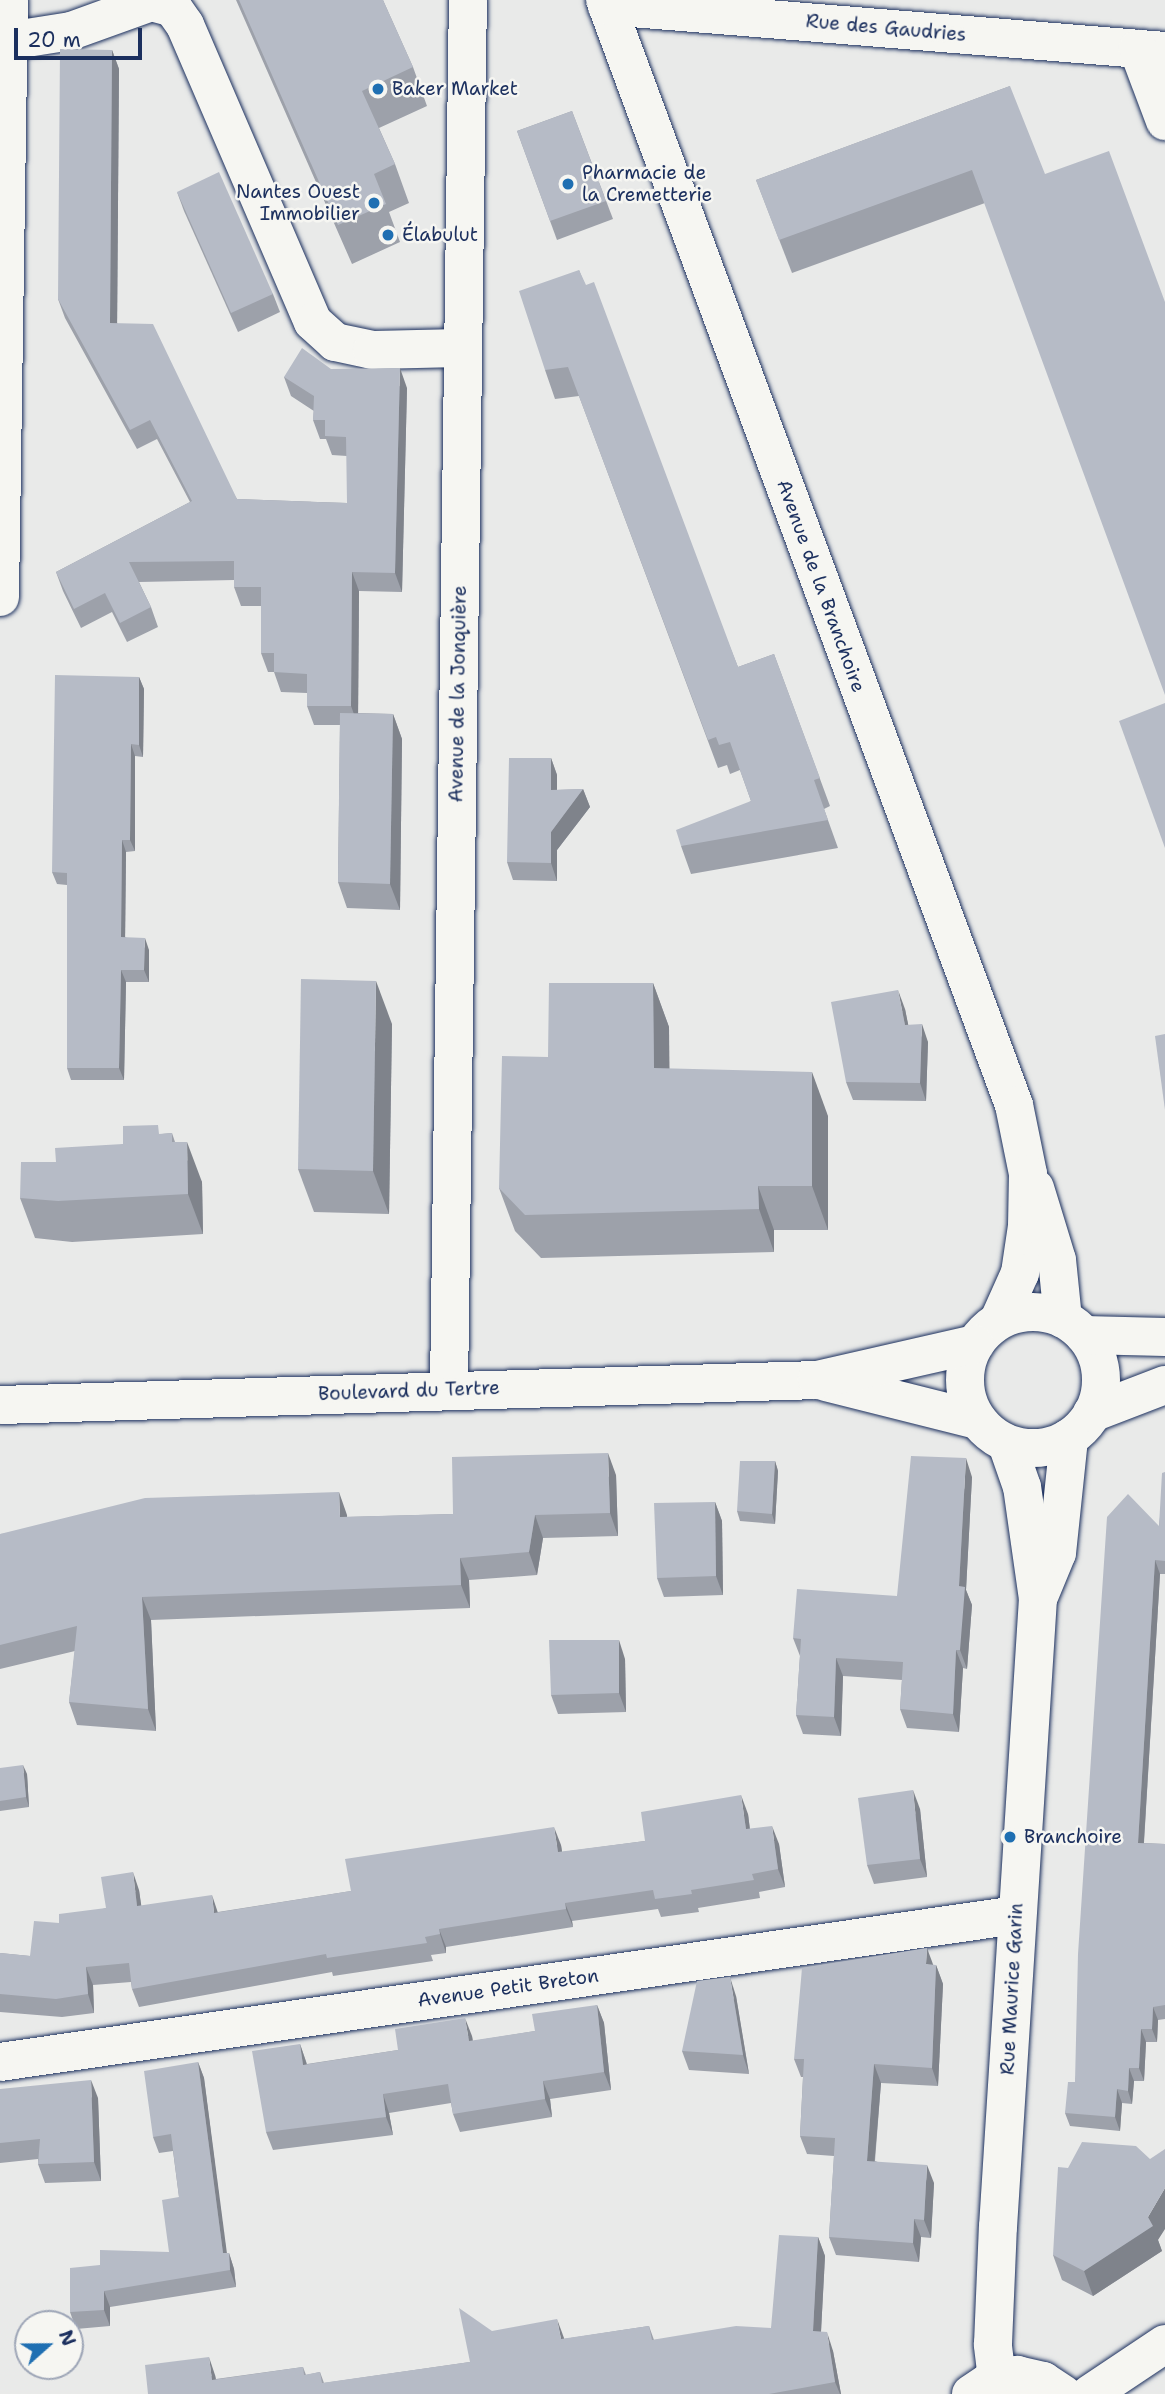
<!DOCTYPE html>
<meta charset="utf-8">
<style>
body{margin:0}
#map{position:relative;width:1165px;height:2394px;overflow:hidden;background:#e9eae9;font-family:"Shantell Sans",sans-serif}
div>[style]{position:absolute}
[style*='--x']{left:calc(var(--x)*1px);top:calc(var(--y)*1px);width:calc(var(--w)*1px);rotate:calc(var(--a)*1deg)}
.roads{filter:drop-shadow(0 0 2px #1b2f5e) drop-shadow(0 0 2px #1b2f5e)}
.minor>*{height:38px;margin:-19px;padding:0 19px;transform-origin:19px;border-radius:19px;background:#f6f6f2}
.major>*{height:38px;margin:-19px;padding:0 19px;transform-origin:19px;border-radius:19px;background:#f6f6f2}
.major>.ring{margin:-19px;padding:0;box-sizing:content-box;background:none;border:38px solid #f6f6f2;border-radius:50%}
.wall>*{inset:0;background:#9da1aa}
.shaded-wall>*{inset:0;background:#7f838b}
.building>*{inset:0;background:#b6bbc6}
.dots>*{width:19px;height:19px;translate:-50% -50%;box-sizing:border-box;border:4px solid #f6f6f2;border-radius:50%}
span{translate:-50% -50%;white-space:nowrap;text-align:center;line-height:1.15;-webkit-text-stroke:5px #f6f6f2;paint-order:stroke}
.street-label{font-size:19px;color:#1b2f5e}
.poi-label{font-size:19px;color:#1b2f5e}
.left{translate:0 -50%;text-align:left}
.right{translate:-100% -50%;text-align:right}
.north{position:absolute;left:14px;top:2310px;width:70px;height:70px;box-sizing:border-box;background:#f6f6f2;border:2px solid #9ea6b7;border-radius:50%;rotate:69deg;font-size:19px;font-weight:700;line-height:28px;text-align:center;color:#1b2f5e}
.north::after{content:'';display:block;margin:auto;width:24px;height:32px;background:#1f6fb2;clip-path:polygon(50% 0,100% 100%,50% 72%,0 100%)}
.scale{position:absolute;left:14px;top:28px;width:128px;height:32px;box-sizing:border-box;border:4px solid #1b2f5e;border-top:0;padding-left:9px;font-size:21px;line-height:24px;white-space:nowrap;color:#1b2f5e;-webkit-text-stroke:5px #f6f6f2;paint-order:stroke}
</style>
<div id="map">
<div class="roads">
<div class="minor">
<div style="--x:605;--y:0;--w:1178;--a:69.69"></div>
<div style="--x:1014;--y:1105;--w:70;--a:78.5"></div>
<div style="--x:1028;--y:1174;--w:52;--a:91.1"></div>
<div style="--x:1027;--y:1226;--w:48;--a:98.5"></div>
<div style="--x:1020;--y:1273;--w:51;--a:114.1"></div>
<div style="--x:607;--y:6;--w:560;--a:4.61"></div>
<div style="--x:8;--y:41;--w:64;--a:-9"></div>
<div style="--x:71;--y:31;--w:85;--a:-19.9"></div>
<div style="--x:151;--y:2;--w:23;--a:15"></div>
<div style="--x:173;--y:8;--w:21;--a:55"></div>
<div style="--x:185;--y:25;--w:323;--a:66.7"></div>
<div style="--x:313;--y:322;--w:30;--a:42"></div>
<div style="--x:335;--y:342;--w:38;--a:12"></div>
<div style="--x:372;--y:350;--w:90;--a:-1.3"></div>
<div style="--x:1138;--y:49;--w:77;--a:69.4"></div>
<div style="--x:0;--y:597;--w:597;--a:-89.14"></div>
<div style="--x:1035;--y:1188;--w:75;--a:73"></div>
<div style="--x:1057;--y:1260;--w:59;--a:84.2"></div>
<div style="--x:449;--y:1389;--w:1389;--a:-89.22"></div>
<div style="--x:1040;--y:1594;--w:44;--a:-67.5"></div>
<div style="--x:1057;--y:1553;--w:116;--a:-84"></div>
<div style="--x:0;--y:2062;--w:1027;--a:-8.23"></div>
<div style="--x:997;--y:2379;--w:35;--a:-97"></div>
<div style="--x:993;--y:2344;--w:117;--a:-87.6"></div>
<div style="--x:998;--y:2227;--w:629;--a:-86.36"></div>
<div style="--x:1038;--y:1599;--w:113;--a:-98.1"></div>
<div style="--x:1022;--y:1487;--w:46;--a:-109.2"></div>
<div style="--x:971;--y:2394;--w:23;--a:-34"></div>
<div style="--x:990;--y:2381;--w:28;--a:-13"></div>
<div style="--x:1017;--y:2375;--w:27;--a:13"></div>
<div style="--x:1043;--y:2381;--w:24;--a:33"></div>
<div style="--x:1090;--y:2394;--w:90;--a:-33.7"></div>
</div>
<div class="major">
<div class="ring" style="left:965px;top:1312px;width:98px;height:98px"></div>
<div style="--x:1084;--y:1335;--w:81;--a:1.4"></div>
<div style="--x:826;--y:1382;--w:156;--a:14.1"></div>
<div style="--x:0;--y:1405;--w:817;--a:-1.75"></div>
<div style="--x:817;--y:1380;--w:162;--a:-12.8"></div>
<div style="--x:1092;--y:1413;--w:78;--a:-21"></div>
</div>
</div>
<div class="wall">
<div style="clip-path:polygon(236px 0,383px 0,413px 67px,427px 106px,379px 128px,395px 164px,409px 203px,389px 212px,400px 242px,352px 264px)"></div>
<div style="clip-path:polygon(112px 50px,119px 69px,117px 323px,237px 499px,347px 503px,347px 456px,332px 455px,326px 439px,320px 439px,313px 420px,314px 411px,291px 396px,284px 377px,331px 369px,407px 388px,402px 592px,359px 591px,358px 713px,393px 714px,402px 739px,400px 910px,347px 908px,338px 882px,340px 725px,314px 725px,307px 706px,307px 693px,281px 692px,274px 672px,268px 672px,261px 653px,261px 606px,241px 606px,234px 587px,234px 580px,139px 582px,151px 607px,158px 627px,127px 642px,112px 612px,81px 628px,63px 591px,56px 572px,190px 502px,157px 439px,137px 449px,65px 318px,58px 299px)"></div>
<div style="clip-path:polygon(1010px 86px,985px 203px,792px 273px,756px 180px)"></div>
<div style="clip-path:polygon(572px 111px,613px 219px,557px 240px,517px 131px)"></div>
<div style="clip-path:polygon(177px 192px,273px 294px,280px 312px,238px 332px,184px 211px)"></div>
<div style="clip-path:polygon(579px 270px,738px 667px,774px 654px,830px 806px,824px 809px,838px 848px,691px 874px,681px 846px,751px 801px,740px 770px,730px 774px,727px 765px,718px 768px,579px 396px,555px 399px,545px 370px)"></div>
<div style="clip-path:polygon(139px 677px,144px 689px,143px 757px,135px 756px,135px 851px,126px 852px,125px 937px,149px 950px,149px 982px,126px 982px,124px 1080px,71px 1080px,67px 1068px,67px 885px,57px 884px,52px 872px)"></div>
<div style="clip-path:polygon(551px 758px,557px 775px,557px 790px,583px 789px,590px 807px,557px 850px,557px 881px,513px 880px,507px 862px)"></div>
<div style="clip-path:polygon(653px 983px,669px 1027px,669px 1069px,828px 1116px,828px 1230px,774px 1230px,774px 1252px,541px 1258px,515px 1231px,499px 1188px,548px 1057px)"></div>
<div style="clip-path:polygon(905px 1009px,908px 1025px,928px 1042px,926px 1101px,853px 1100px,846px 1082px)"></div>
<div style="clip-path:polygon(392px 1024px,389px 1214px,314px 1212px,298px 1169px)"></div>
<div style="clip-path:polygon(172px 1133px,175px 1142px,202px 1182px,203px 1234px,72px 1242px,35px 1238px,20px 1198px,123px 1144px,162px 1134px)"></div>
<div style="clip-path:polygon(775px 1461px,778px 1471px,775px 1524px,740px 1521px,737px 1511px)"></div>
<div style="clip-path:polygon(1165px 1472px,1165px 1574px,1160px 1574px,1144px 1843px,1165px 1844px,1165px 2019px,1158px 2020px,1157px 2042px,1146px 2042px,1144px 2081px,1134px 2081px,1132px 2104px,1122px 2103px,1120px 2131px,1070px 2126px,1065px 2113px,1075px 2082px,1159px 1526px)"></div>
<div style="clip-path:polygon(616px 1475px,618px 1536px,543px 1538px,537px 1575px,469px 1580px,470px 1608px,151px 1620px,156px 1731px,77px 1725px,69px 1702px,75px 1651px,0 1669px,0 1534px,347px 1515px,347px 1517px,453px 1514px)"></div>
<div style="clip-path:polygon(972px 1477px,966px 1590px,972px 1605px,967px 1669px,963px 1668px,959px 1732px,907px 1728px,900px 1709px,902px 1680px,843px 1676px,841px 1736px,803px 1734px,796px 1715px,800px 1656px,793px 1638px,897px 1596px)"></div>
<div style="clip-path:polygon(715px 1502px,722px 1521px,723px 1595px,664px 1597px,657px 1578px)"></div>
<div style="clip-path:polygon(625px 1659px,626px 1712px,558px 1714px,551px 1695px)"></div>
<div style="clip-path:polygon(0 1768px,27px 1774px,29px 1807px,0 1811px)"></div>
<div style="clip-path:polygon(920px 1809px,927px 1877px,874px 1884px,867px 1865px)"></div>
<div style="clip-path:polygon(748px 1814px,750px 1829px,779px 1844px,785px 1887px,759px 1892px,760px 1898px,698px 1908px,699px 1912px,661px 1917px,658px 1909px,572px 1921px,573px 1927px,446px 1947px,446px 1953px,431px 1955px,433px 1961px,333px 1976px,332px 1972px,139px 2007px,132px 1989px,131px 1982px,93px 1985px,94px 2013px,62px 2017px,0 2012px,0 1953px,30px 1956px,59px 1923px,106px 1908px,139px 1890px,141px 1906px,218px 1912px,351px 1891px,561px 1845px,562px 1852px,645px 1841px)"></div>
<div style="clip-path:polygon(933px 1965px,936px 1965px,943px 1984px,938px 2086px,881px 2083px,875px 2161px,934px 2183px,931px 2238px,921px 2237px,919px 2262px,836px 2255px,829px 2237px,834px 2156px,807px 2154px,800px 2136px,803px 2077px,801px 2077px,794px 2059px)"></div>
<div style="clip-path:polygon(736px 1996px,749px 2074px,689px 2070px,682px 2051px)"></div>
<div style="clip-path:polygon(597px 2005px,604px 2023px,611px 2090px,550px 2099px,552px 2117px,460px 2132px,453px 2114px,451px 2103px,389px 2113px,393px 2135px,273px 2150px,266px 2132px,300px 2044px,307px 2064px,398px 2050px,472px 2036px,473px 2041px,535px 2031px)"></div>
<div style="clip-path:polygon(198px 2062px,204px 2078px,226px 2253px,229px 2253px,234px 2269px,236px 2287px,110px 2307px,110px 2326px,76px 2329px,70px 2312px,100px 2265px,169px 2252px,179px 2197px,173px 2151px,159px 2153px,153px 2137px)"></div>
<div style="clip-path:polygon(0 2089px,98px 2098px,101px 2181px,45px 2183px,38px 2164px,38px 2159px,0 2163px)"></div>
<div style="clip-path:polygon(818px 2237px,825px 2256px,821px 2332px,833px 2351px,841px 2394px,148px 2394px,215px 2375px,216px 2379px,303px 2367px,306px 2375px,320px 2372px,324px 2383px,470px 2362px,492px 2331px,564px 2339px,649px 2326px,654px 2340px,771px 2328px)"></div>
<div style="clip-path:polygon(1158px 2240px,1162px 2251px,1093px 2296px,1062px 2280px,1053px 2255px)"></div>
</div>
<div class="shaded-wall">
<div style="clip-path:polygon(112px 50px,119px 69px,117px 342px,110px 323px)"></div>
<div style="clip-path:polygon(400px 368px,407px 388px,402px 592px,395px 573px)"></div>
<div style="clip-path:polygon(352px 572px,359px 591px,358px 725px,351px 706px)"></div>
<div style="clip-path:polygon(139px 677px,144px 689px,143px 757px,139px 745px)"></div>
<div style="clip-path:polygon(393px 714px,402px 739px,400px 910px,390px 884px)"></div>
<div style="clip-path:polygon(131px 744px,135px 756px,135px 851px,130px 840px)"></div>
<div style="clip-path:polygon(551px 758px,557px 775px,557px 808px,551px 790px)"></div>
<div style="clip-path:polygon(583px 789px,590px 807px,557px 850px,557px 881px,551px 863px,551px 832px)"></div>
<div style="clip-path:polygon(122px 840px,126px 852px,125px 949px,121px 937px)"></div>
<div style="clip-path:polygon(145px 938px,149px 950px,149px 982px,144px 970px)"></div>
<div style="clip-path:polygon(121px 970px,126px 982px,124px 1080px,119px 1068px)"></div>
<div style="clip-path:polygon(376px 981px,392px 1024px,389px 1214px,373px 1171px)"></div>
<div style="clip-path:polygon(653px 983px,669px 1027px,670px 1112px,654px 1068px)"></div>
<div style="clip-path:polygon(898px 990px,905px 1009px,912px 1043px,905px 1025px)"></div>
<div style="clip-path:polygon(922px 1024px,928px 1042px,926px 1101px,920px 1083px)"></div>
<div style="clip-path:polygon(812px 1072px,828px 1116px,828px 1230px,812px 1186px)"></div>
<div style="clip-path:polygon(187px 1142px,202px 1182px,203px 1234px,188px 1194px)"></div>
<div style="clip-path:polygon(758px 1186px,774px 1230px,774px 1252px,759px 1209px)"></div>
<div style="clip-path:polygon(608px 1453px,616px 1475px,618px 1536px,610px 1513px)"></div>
<div style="clip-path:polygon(966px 1458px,972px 1477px,966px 1590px,972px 1605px,967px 1669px,960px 1650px,959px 1586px)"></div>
<div style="clip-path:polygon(775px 1461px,778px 1471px,775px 1524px,772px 1514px)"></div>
<div style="clip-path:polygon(339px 1492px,347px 1515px,348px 1539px,340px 1517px)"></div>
<div style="clip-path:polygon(715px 1502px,722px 1521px,723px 1595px,716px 1576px)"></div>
<div style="clip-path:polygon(535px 1515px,543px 1538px,537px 1575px,529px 1552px)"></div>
<div style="clip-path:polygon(460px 1558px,469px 1580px,470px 1608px,461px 1585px)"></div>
<div style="clip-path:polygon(1155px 1560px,1160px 1574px,1143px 1856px,1138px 1843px)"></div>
<div style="clip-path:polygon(142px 1597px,151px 1620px,156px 1731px,148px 1709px)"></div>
<div style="clip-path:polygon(619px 1640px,625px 1659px,626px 1712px,619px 1693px)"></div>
<div style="clip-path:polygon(956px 1650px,963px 1668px,959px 1732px,953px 1714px)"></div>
<div style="clip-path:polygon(836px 1658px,843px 1676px,841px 1736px,834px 1717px)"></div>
<div style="clip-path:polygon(23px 1765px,27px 1774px,29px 1807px,26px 1797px)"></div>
<div style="clip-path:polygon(913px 1790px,920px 1809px,927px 1877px,920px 1859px)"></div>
<div style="clip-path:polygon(741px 1795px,748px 1814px,752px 1848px,746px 1829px)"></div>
<div style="clip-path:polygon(772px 1826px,779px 1844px,785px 1887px,778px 1869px)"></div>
<div style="clip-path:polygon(554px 1827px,561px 1845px,565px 1871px,558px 1852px)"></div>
<div style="clip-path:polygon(133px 1872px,139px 1890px,144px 1924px,137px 1906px)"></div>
<div style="clip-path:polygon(212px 1895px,218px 1913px,214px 1913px)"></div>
<div style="clip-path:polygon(565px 1903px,572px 1921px,573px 1927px,566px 1909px)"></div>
<div style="clip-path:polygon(439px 1929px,446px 1947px,446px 1953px,440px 1934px)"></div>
<div style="clip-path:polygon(927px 1948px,934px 1967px,926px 1964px)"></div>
<div style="clip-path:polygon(936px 1965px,943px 1984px,938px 2086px,932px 2068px)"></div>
<div style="clip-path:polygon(86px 1967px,93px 1985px,94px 2013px,88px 1994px)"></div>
<div style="clip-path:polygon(730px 1977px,736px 1996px,749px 2074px,743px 2055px)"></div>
<div style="clip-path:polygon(597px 2005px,604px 2023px,611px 2090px,604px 2072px)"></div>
<div style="clip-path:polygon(1153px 2007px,1158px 2020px,1157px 2042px,1152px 2029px)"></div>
<div style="clip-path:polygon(465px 2018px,472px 2036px,475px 2059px,469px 2041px)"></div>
<div style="clip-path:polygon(1141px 2029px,1146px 2042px,1144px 2081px,1139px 2068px)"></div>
<div style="clip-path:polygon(300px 2044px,306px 2062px,310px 2083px,303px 2065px)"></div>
<div style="clip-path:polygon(198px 2062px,204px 2078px,229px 2269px,223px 2253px)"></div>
<div style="clip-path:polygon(874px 2064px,881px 2083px,873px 2179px,867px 2161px)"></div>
<div style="clip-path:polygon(1129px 2068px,1134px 2081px,1132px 2104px,1128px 2091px)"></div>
<div style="clip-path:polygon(91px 2080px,98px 2098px,101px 2181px,94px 2162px)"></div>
<div style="clip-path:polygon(543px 2081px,550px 2099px,552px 2117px,545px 2099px)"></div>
<div style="clip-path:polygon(1117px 2089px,1122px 2103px,1120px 2131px,1115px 2117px)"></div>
<div style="clip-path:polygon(383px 2094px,389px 2113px,393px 2135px,386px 2117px)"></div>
<div style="clip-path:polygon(927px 2165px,934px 2183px,931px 2238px,924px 2220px)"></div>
<div style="clip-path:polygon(1165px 2188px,1165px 2229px,1158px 2240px,1162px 2251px,1093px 2296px,1084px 2271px,1148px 2217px)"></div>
<div style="clip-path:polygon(914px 2219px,921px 2237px,919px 2262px,913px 2243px)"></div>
<div style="clip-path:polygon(818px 2237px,825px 2256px,820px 2350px,813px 2331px)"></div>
<div style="clip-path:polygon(229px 2253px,234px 2269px,236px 2287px,230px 2270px)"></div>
<div style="clip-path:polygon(104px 2291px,110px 2307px,110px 2326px,104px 2310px)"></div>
<div style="clip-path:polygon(557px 2319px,564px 2338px,568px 2358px,561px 2339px)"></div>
<div style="clip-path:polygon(827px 2332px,833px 2351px,841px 2394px,840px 2394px,835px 2382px)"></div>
<div style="clip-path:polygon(209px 2357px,215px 2375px,218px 2394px,212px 2380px)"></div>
</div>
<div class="building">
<div style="clip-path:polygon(239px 0,383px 0,413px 67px,362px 91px,395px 164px,374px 174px,386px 204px,338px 225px)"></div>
<div style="clip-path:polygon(60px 49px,112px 50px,110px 323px,153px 324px,237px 499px,347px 503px,346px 437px,325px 436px,325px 420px,313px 420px,314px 396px,284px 377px,302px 348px,331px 369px,400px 368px,395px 573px,352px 572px,351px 706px,307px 706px,307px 674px,274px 672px,274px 653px,261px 653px,261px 587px,234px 587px,234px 561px,129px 562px,151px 607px,120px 623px,105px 593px,74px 609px,56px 572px,192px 501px,150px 420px,130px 430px,58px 299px)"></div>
<div style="clip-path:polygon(1010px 86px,1045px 174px,1109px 151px,1165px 302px,1165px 695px,972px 170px,779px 240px,756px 180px)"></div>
<div style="clip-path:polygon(572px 111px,606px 201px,550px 221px,517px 131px)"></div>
<div style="clip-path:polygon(219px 172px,273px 294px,231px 313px,177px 192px)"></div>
<div style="clip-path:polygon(579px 270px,586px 285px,594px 282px,738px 667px,774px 654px,820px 778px,814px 780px,828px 820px,681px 846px,676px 830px,751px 801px,730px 742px,719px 745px,716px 737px,708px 740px,568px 367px,545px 370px,519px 291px)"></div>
<div style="clip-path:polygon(55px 675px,139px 677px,139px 745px,131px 744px,130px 840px,122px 840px,121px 937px,145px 938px,144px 970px,121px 970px,119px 1068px,67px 1068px,67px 873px,52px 872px)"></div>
<div style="clip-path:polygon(1165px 703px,1165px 848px,1119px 721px)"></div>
<div style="clip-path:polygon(340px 713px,393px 714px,390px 884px,338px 882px)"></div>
<div style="clip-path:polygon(509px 758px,551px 758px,551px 790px,583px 789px,551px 832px,551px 863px,507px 862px)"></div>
<div style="clip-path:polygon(301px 979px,376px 981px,373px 1171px,298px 1169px)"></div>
<div style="clip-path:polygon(549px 983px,653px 983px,654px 1068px,812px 1072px,812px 1186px,758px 1186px,759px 1209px,525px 1215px,499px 1188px,502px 1056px,548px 1057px)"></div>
<div style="clip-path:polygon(898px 990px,905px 1025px,922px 1024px,920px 1083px,846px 1082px,831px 1002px)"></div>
<div style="clip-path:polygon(1165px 1034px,1165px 1110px,1155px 1036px)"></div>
<div style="clip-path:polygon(158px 1125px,159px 1134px,172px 1133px,172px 1142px,187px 1142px,188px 1194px,58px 1201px,20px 1198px,21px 1162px,56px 1162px,55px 1148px,123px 1144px,123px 1126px)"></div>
<div style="clip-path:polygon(608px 1453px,610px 1513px,535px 1515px,529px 1552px,460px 1558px,461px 1585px,142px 1597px,148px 1709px,69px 1702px,77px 1626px,0 1645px,0 1534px,145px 1498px,339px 1492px,340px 1517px,453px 1514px,452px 1457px)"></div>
<div style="clip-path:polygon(911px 1456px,966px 1458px,959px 1586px,965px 1587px,960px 1650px,956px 1650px,953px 1714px,900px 1709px,903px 1662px,836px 1658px,834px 1717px,796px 1715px,801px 1639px,793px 1638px,797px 1589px,897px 1596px)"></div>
<div style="clip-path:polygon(740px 1461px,775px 1461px,772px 1514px,737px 1511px)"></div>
<div style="clip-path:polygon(1165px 1472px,1165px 1561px,1155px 1560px,1138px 1843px,1165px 1844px,1165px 2005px,1153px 2007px,1152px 2029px,1141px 2029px,1139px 2068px,1129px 2068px,1128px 2091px,1117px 2089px,1115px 2117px,1065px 2113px,1068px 2082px,1075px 2082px,1078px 1954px,1107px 1517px,1128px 1494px,1159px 1526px,1162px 1473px)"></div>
<div style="clip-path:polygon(715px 1502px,716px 1576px,657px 1578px,654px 1503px)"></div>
<div style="clip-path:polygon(549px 1640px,619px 1640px,619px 1693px,551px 1695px)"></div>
<div style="clip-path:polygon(23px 1765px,26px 1797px,0 1801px,0 1768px)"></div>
<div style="clip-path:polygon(913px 1790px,920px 1859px,867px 1865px,858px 1798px)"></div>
<div style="clip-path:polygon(741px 1795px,746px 1829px,772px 1826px,778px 1869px,752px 1874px,754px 1880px,691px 1890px,692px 1894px,655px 1899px,653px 1890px,565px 1903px,566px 1909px,439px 1929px,440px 1934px,425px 1937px,427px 1943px,327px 1958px,326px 1954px,132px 1989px,129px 1963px,86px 1967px,88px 1994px,56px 1999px,0 1994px,0 1953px,30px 1956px,34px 1921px,59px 1923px,59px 1914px,106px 1908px,101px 1877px,133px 1872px,137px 1906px,212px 1895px,214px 1913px,351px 1891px,345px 1859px,554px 1827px,558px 1852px,645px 1841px,641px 1812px)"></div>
<div style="clip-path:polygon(927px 1948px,926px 1964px,936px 1965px,932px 2068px,874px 2064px,867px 2161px,927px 2165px,924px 2220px,914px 2219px,913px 2243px,829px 2237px,835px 2138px,800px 2136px,804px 2059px,794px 2059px,802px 1968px)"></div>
<div style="clip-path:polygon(730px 1977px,743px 2055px,682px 2051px,697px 1981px)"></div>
<div style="clip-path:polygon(597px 2005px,604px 2072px,543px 2081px,545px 2099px,453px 2114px,448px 2084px,383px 2094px,386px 2117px,266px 2132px,252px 2051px,300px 2044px,303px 2065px,398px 2050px,395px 2029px,465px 2018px,469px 2041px,535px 2031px,532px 2014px)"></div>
<div style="clip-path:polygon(198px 2062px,223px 2253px,229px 2253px,230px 2270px,104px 2291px,104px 2310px,70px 2312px,70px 2268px,100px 2265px,100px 2250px,169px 2252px,162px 2200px,179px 2197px,171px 2134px,153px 2137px,144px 2071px)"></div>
<div style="clip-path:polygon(91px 2080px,94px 2162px,38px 2164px,40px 2139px,0 2143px,0 2089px)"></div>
<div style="clip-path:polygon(1082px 2142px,1136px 2146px,1150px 2159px,1165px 2149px,1165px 2188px,1148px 2217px,1153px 2226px,1084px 2271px,1053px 2255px,1058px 2167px,1068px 2168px)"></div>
<div style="clip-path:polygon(779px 2235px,818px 2237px,813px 2331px,827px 2332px,835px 2382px,769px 2394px,148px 2394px,145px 2365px,209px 2357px,212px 2380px,303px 2367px,304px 2375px,320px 2372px,322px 2383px,470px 2362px,459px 2308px,492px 2331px,557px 2319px,561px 2339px,649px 2326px,652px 2340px,736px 2326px,771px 2328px)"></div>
</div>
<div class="dots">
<div style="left:378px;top:89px;background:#1f6fb2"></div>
<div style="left:568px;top:184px;background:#1f6fb2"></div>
<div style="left:374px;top:203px;background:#1f6fb2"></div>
<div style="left:388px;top:235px;background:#1f6fb2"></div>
<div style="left:1010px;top:1837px;background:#1f6fb2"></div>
</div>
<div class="street-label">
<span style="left:886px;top:28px;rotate:5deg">Rue des Gaudries</span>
<span style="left:821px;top:586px;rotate:70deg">Avenue de la Branchoire</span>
<span style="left:458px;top:694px;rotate:-89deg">Avenue de la Jonquière</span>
<span style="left:409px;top:1391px;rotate:-2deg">Boulevard du Tertre</span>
<span style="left:508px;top:1988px;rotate:-8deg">Avenue Petit Breton</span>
<span style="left:1012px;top:1989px;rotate:-87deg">Rue Maurice Garin</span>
</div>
<div class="poi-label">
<span class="left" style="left:392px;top:89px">Baker Market</span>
<span class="left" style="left:582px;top:184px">Pharmacie de<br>la Cremetterie</span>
<span class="right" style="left:360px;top:203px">Nantes Ouest<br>Immobilier</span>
<span class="left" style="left:402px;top:235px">Élabulut</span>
<span class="left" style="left:1024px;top:1837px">Branchoire</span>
</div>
<div class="north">N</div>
<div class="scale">20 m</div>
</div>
